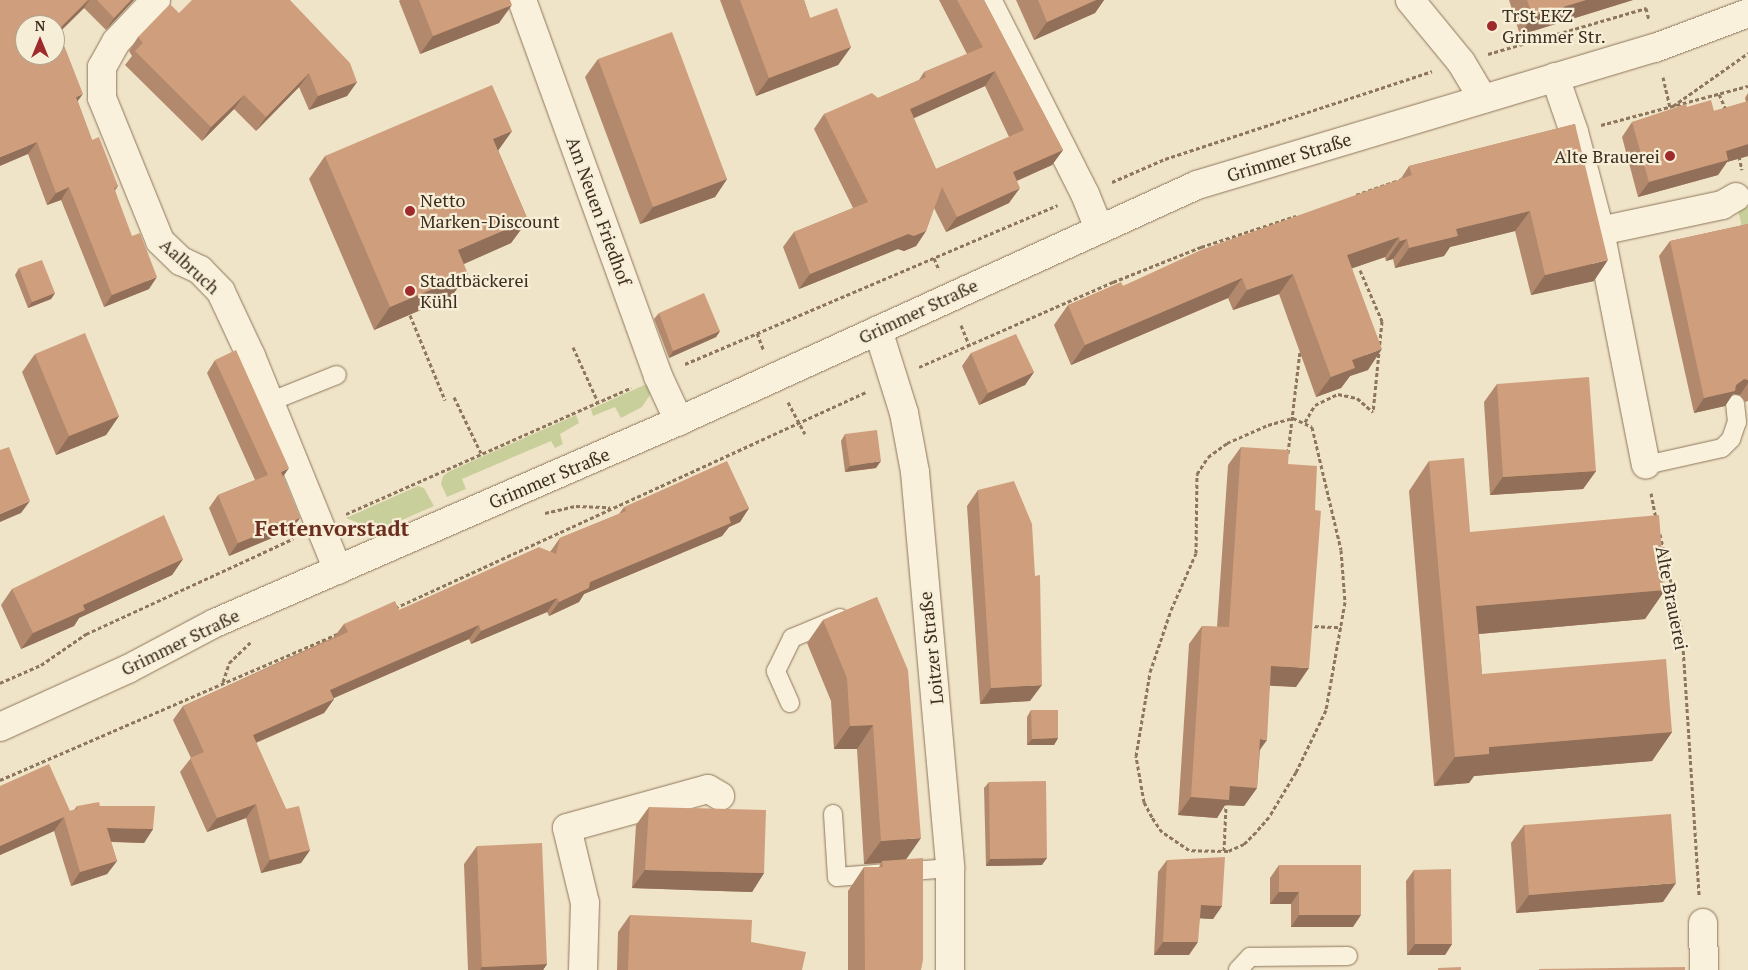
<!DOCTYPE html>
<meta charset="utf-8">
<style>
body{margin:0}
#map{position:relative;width:1748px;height:970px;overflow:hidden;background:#f0e4c8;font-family:"PT Serif",serif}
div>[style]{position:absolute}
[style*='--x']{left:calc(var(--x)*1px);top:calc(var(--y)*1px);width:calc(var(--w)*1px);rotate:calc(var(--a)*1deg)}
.green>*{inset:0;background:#c9cf9b}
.path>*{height:3px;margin-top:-1.5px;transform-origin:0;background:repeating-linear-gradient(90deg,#8d765c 0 4px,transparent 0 6.5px)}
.roads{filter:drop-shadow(0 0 1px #8d765c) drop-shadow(0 0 1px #8d765c)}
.service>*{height:18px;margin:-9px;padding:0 9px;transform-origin:9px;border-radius:9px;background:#faf1dc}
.minor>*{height:28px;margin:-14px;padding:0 14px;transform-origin:14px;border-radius:14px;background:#faf1dc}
.secondary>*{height:28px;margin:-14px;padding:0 14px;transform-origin:14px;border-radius:14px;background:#faf1dc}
.wall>*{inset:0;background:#b2896c}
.shaded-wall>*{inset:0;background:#916f58}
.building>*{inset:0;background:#cf9f7d}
.dots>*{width:14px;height:14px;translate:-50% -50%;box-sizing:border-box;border:2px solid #f7eed8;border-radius:50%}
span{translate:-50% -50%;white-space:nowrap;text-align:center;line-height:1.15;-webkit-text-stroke:4.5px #f7eed8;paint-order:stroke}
.poi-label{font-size:18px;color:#3d2e20}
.left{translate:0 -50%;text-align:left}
.right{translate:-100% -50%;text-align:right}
.street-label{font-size:18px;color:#3d2e20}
.district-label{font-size:22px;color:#6b2e1e;font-weight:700}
.north{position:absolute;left:15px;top:15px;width:50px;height:50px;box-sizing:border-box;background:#f7eed8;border:1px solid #ada18e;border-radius:50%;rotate:0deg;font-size:14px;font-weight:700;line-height:20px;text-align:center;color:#3d2e20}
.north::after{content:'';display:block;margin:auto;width:18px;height:22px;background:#9e2a2b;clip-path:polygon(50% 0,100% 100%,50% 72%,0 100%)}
</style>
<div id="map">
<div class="green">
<div style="clip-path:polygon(1748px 207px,1748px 253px,1738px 210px)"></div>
<div style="clip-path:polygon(651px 382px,653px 390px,642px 407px,621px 418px,615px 407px,593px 416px,591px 409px)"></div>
<div style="clip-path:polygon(576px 415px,579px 423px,560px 434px,563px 444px,555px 448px,551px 441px,462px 479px,466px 489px,447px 497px,441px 484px,443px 476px,450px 471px)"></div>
<div style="clip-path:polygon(418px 486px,424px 488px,434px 506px,386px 527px,369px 527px,346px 518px)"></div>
</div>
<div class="path">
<div style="--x:1488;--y:54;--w:165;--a:-16.2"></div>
<div style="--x:1646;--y:8;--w:12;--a:76"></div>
<div style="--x:1663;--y:77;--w:32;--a:77"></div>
<div style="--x:1719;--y:94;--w:20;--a:66"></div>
<div style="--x:1673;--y:106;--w:92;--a:-35.2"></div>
<div style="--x:1601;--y:125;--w:152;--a:-14.9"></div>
<div style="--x:1739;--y:156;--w:14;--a:78"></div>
<div style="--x:1112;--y:182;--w:58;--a:-23.5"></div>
<div style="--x:1165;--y:159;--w:281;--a:-18.2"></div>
<div style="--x:1356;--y:195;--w:49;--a:-19.2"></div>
<div style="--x:934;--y:258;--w:13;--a:67"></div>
<div style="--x:1360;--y:270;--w:56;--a:66.7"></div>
<div style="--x:1382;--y:321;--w:91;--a:95.6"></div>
<div style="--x:410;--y:315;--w:92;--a:67.6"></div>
<div style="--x:961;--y:325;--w:22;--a:68"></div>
<div style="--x:757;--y:333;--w:19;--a:69"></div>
<div style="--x:573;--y:347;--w:60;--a:65.6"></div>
<div style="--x:685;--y:364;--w:405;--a:-23.1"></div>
<div style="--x:919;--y:367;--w:212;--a:-23.7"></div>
<div style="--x:1113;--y:282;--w:95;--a:-21.7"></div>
<div style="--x:1201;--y:247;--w:100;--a:-18.1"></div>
<div style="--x:454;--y:397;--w:62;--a:64.3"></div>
<div style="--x:788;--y:402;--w:36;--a:62"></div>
<div style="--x:1293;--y:418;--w:21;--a:25"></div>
<div style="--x:1312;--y:427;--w:126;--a:76.7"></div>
<div style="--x:1341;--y:550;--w:52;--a:85.6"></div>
<div style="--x:1345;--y:602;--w:110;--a:100"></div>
<div style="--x:1326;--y:710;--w:69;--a:115.8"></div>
<div style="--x:1296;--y:772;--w:52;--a:121"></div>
<div style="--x:1269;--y:817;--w:20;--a:131"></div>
<div style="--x:1256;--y:832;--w:17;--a:135"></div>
<div style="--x:1244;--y:844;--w:17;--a:156"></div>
<div style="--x:1228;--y:851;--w:39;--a:-179"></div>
<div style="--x:1189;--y:850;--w:32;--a:-146"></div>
<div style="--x:1162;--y:832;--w:18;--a:-124"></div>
<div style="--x:1152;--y:817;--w:17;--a:-118"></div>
<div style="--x:1144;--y:802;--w:47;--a:-99.9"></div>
<div style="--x:1136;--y:756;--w:85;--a:-80.5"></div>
<div style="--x:1150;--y:672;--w:65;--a:-71.3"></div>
<div style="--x:1171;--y:610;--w:62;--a:-66.3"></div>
<div style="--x:1196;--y:553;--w:79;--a:-89.3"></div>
<div style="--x:1197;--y:474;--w:20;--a:-57"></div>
<div style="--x:1208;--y:457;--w:24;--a:-36"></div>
<div style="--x:1227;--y:443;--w:45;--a:-23.7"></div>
<div style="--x:1268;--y:425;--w:26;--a:-16"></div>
<div style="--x:1305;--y:422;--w:20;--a:-60"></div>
<div style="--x:1315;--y:405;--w:25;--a:-26"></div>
<div style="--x:1338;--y:394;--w:19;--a:12"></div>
<div style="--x:1357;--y:398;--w:21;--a:41"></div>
<div style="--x:1288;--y:453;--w:103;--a:-83.3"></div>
<div style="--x:1651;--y:493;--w:25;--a:79"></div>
<div style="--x:545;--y:513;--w:32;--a:-13"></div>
<div style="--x:576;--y:506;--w:34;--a:2"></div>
<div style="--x:346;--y:514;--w:312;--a:-23.9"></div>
<div style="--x:1660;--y:534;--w:99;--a:77.2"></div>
<div style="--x:1682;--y:631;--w:265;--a:86.3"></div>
<div style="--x:395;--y:608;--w:518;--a:-24.64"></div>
<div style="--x:1308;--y:626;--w:33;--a:2"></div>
<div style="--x:223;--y:682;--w:20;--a:-72"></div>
<div style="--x:229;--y:663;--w:30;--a:-44"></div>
<div style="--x:0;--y:683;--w:45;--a:-23.7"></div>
<div style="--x:41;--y:665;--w:55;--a:-34.6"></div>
<div style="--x:86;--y:634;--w:228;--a:-24.7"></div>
<div style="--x:0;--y:780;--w:369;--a:-23.4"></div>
<div style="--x:1224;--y:851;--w:46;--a:-87.5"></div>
</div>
<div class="roads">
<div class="service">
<div style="--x:269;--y:402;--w:73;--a:-21.7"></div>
<div style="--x:1646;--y:465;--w:78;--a:-12.6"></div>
<div style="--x:1722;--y:448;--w:13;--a:-45"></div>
<div style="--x:1731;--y:439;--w:18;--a:-71"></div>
<div style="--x:1737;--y:422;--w:18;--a:-96"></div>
<div style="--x:790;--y:703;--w:35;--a:-114"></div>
<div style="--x:776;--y:671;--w:37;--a:-64"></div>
<div style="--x:792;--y:638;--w:52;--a:-22.6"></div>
<div style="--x:833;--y:814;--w:63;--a:86.4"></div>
<div style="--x:837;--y:877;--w:113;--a:-4.6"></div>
<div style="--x:1238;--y:970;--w:18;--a:-47"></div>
<div style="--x:1250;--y:957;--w:98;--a:-0.6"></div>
</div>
<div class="minor">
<div style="--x:156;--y:0;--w:58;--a:133.6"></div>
<div style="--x:116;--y:42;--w:29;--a:119"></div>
<div style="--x:102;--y:67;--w:31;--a:90"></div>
<div style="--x:102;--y:98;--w:154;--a:67.9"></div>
<div style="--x:160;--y:241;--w:29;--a:44"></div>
<div style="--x:181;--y:261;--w:21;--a:25"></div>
<div style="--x:200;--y:270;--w:30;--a:46"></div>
<div style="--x:221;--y:292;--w:71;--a:64.9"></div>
<div style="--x:251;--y:356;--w:231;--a:67.9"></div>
<div style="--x:522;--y:0;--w:400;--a:70.1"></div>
<div style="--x:658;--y:376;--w:50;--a:65"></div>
<div style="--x:987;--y:0;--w:217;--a:63.2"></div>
<div style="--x:1085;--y:194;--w:37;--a:68"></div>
<div style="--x:1410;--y:0;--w:80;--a:50.6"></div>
<div style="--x:1461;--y:62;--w:43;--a:59.3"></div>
<div style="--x:1555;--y:77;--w:58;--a:70.9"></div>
<div style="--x:1574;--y:132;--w:102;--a:75.3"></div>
<div style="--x:1600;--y:231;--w:125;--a:-12"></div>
<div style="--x:1722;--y:205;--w:16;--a:-30"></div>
<div style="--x:1600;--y:231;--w:238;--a:78.9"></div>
<div style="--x:1703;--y:923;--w:47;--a:88.8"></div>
<div style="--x:583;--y:970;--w:67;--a:-88.3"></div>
<div style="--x:585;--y:903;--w:77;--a:-103.5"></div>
<div style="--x:567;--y:828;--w:146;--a:-15.5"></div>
<div style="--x:708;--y:789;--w:14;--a:30"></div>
</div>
<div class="secondary">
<div style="--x:878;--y:330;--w:87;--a:72.6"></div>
<div style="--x:904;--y:413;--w:60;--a:79.4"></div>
<div style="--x:915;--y:472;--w:398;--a:84.9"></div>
<div style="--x:950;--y:868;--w:102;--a:90"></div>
<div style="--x:0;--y:727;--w:141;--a:-24.4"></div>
<div style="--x:128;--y:669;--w:98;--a:-27.9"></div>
<div style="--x:215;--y:623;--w:506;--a:-23.53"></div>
<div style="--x:679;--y:421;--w:569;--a:-24.49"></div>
<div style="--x:1197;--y:185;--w:478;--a:-16.7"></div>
<div style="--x:1655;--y:48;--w:99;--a:-20.6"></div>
</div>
</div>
<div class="wall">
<div style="clip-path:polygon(0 0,134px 0,106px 30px,84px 8px,59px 33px,78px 102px,92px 140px,118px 186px,115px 191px,149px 289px,104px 307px,61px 200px,47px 205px,28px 154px)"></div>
<div style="clip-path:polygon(400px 0,510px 0,499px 23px,420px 54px,399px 1px)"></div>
<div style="clip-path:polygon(720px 0,804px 0,810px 18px,851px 47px,838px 65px,756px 96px)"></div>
<div style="clip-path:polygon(evenodd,939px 0,984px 0,1063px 150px,1052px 165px,1017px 181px,1009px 203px,946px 232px,934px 208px,926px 231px,916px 246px,904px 251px,898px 249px,799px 289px,783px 247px,794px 232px,853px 208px,814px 129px,824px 114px,878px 98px,919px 80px,924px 72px,967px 54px,939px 0,985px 86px,1009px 137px,936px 169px,913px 118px,985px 86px)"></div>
<div style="clip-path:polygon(1016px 0,1104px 0,1095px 13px,1034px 40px)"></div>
<div style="clip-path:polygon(1509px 0,1633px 0,1520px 35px)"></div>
<div style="clip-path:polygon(179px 13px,357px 82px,347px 96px,309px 110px,299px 87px,256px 131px,234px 109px,202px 141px,125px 65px,132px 56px,129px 51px,138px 37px)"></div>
<div style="clip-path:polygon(598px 59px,727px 179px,715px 197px,640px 224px,585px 77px)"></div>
<div style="clip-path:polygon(1748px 93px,1748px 156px,1727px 162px,1718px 175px,1638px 197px,1622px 137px,1632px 122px,1687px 107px,1714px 111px,1746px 102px,1745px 98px)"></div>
<div style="clip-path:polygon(1575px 124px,1594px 281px,1531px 295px,1515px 231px,1450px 247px,1444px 256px,1395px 268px,1393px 259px,1386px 261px,1385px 257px,1352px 268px,1368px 370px,1350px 376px,1341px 388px,1316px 397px,1279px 294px,1233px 310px,1228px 298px,1071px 365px,1054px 325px,1068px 305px,1123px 286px,1400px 180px,1409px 166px)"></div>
<div style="clip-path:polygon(512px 131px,498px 150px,528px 220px,511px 243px,464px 264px,451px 297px,374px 330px,309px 179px,325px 156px)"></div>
<div style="clip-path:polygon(1748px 224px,1748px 401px,1745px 402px,1740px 395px,1733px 394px,1725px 406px,1694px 413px,1659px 256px,1670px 241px)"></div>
<div style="clip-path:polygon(19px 268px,55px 293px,51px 299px,28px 308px,15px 275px)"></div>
<div style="clip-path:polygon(659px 313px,720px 331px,716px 337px,669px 358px,654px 319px)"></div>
<div style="clip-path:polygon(971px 353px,1034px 372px,1025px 385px,979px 405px,962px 366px)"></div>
<div style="clip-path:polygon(35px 354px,119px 416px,106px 435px,56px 455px,22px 372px)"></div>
<div style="clip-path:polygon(215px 360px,283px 476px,300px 518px,291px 530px,229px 556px,209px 508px,218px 495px,255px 480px,207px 373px)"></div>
<div style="clip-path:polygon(1497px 384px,1596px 471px,1583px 489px,1490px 495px,1484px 402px)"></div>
<div style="clip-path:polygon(845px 434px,876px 468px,845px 472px,841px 441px)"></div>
<div style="clip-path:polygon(1241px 447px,1288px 464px,1315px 510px,1296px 687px,1270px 685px,1260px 751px,1257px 788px,1244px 806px,1225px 805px,1217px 818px,1178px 815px,1189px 644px,1202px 626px,1217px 627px,1228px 465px)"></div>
<div style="clip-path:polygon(1429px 461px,1470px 532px,1665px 590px,1645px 619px,1479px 634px,1482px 674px,1672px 732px,1652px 761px,1474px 776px,1469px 783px,1434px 786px,1409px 491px)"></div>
<div style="clip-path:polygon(978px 490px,1035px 576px,1030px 701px,980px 704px,967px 506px)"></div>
<div style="clip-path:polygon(624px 507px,749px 508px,740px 522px,729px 527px,722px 536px,584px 594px,579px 602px,549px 616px,547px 612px,471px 644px,469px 639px,375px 680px,334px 698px,334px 699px,324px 713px,256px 743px,286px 809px,310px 850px,301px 863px,261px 873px,246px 818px,207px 832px,180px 772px,191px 758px,173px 720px,183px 706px,334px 637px,344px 624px,399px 610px,550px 552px,560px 538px,619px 514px)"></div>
<div style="clip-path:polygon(183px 559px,172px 575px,79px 618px,74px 626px,21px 649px,1px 605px,12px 589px)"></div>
<div style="clip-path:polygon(877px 597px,906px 860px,921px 970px,848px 970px,848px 891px,864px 867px,879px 867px,881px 863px,864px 864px,857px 749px,834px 749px,831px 701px,807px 643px,823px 620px)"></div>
<div style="clip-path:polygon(1031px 710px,1058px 738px,1054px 745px,1027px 745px,1027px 717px)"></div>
<div style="clip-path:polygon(989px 782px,1042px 865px,986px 866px,984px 788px)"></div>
<div style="clip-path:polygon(0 786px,70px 811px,74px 810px,77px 806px,100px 806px,153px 829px,144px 843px,111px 842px,117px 861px,107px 874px,71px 886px,54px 831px,0 855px)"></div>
<div style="clip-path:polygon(649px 807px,764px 873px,752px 892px,632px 888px,636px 825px)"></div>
<div style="clip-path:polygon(1524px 825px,1663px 902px,1516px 913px,1511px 843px)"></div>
<div style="clip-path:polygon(477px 846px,547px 964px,543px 970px,468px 970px,464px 864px)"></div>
<div style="clip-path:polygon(1167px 860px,1222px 906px,1213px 919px,1200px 918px,1189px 955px,1154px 955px,1158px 872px)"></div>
<div style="clip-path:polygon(1279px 865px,1353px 927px,1291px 927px,1291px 904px,1270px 904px,1270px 878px)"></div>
<div style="clip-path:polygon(1414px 870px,1452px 944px,1445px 955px,1407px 955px,1406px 881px)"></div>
<div style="clip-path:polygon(630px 915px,751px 942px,802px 970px,617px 970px,618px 932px)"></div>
</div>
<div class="shaded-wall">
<div style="clip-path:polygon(88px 0,89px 0,84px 8px,55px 36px,58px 30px)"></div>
<div style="clip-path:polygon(131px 0,134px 0,106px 30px,114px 18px)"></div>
<div style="clip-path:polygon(1096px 0,1104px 0,1095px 13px,1034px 40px,1047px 22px)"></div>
<div style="clip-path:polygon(1586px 0,1633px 0,1520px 35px,1533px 16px)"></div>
<div style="clip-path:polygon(512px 5px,499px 23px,420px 54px,433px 36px)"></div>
<div style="clip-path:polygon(851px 47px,838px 65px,756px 96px,769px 78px)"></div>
<div style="clip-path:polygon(995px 71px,985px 86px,899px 125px,910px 109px)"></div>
<div style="clip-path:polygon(309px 73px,299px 87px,256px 131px,266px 117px)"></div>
<div style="clip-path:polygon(357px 82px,347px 96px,309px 110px,318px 96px)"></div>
<div style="clip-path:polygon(83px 94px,74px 106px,76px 97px)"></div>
<div style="clip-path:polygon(244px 95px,234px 109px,202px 141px,211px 127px)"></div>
<div style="clip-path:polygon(512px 131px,495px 155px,493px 139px)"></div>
<div style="clip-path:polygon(37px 142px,28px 154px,0 166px,0 157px)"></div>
<div style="clip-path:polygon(1748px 144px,1748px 156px,1727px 162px,1718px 175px,1638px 197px,1649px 182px,1726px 151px)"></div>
<div style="clip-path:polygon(1063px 150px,1052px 165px,1002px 187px,1013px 172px)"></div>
<div style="clip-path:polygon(727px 179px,715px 197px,640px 224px,653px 207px)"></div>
<div style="clip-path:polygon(69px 187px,61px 200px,47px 205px,56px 193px)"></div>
<div style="clip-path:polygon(1020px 188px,1009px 203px,946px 232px,957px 217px)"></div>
<div style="clip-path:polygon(1530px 211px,1515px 231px,1450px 247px,1444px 256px,1395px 268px,1409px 248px,1456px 229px)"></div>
<div style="clip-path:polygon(528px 220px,511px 243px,441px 274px,458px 250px)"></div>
<div style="clip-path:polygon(926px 231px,916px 246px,904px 251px,898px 249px,799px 289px,810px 274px,908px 234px)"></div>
<div style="clip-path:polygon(1399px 237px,1385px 257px,1333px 275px,1347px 255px)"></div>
<div style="clip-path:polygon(1407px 239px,1393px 259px,1386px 261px,1400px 241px)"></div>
<div style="clip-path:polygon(1608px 260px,1594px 281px,1531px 295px,1545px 275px)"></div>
<div style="clip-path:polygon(468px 274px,451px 297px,374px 330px,390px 307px)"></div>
<div style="clip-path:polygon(1293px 274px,1279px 294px,1233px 310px,1247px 290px)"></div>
<div style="clip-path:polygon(157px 277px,149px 289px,104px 307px,112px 295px)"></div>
<div style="clip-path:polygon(1242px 278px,1228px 298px,1071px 365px,1085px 345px)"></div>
<div style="clip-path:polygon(55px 293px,51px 299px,28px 308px,32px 302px)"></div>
<div style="clip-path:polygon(720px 331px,716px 337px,669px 358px,673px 351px)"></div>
<div style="clip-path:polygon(1382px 349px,1368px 370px,1350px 376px,1341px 388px,1316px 397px,1331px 377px,1352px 360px)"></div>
<div style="clip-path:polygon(1034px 372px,1025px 385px,979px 405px,988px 393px)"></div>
<div style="clip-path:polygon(1744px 379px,1748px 380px,1748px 383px,1740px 395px,1733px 394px,1725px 406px,1694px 413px,1704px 398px,1736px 385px)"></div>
<div style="clip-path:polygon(119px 416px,106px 435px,56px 455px,69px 436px)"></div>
<div style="clip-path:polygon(881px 461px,876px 468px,845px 472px,850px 466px)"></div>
<div style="clip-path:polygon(289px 468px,280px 481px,281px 472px)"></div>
<div style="clip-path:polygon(1596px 471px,1583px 489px,1490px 495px,1503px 477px)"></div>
<div style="clip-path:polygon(30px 501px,21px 513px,0 522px,0 514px)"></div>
<div style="clip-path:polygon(749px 508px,740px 522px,729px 527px,722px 536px,584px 594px,579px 602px,549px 616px,559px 602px,590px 582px,729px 517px)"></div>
<div style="clip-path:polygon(300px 518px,291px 530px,229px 556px,238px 543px)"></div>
<div style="clip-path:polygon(183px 559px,172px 575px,79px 618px,74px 626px,21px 649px,33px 633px,83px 605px)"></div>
<div style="clip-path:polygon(1665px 590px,1645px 619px,1456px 636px,1476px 606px)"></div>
<div style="clip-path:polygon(557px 598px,547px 612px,471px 644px,481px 631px)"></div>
<div style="clip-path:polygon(479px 625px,469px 639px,320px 704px,330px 690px)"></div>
<div style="clip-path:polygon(1271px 666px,1309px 668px,1296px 687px,1258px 685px)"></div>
<div style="clip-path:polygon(1042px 685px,1030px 701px,980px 704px,991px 688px)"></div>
<div style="clip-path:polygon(334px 699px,324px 713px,243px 748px,253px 735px)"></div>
<div style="clip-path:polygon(873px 725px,857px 749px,834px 749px,850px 726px)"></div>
<div style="clip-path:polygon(1672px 732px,1652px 761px,1474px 776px,1469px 783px,1434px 786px,1455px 757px,1489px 747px)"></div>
<div style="clip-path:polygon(1058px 738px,1054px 745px,1027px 745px,1032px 739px)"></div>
<div style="clip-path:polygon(1260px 739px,1267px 740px,1254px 758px)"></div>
<div style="clip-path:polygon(1230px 786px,1257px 788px,1244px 806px,1225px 805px,1217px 818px,1178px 815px,1191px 797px)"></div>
<div style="clip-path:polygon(256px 804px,246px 818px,207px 832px,217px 818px)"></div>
<div style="clip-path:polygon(64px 817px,54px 831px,0 855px,0 846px)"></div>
<div style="clip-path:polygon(107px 828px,153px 829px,144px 843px,97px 841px)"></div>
<div style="clip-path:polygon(921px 838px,905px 861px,882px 861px,881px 863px,864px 864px,881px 841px)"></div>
<div style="clip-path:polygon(310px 850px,301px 863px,261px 873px,270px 860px)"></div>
<div style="clip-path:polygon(1047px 858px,1042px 865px,986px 866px,990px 859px)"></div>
<div style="clip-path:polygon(117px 861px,107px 874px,71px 886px,80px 872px)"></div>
<div style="clip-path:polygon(645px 870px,764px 873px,752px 892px,632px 888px)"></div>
<div style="clip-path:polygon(1676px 883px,1663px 902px,1516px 913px,1529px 895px)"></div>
<div style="clip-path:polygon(1279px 892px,1299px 892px,1291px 904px,1270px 904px)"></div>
<div style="clip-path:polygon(1201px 905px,1222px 906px,1213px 919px,1192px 918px)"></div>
<div style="clip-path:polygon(1299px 915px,1361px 915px,1353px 927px,1291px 927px)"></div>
<div style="clip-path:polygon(1163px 942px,1198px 942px,1189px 955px,1154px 955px)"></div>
<div style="clip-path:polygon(1415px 944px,1452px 944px,1445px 955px,1407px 955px)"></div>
<div style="clip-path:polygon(547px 964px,543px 970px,480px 970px,482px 967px)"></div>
</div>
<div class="building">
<div style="clip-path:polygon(evenodd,0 0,88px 0,58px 30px,83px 94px,76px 97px,92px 140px,99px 137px,118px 186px,114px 188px,132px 236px,140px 233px,157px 277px,112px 295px,69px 187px,56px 193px,37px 142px,0 157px,0 0,25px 25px,55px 25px,55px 55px,25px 55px,25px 25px)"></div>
<div style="clip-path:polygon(97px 0,131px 0,114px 18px)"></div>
<div style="clip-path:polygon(192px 0,290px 0,350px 63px,357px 82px,318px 96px,309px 73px,266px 117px,244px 95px,211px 127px,135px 51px,143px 43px,138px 37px,170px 4px,179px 13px)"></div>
<div style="clip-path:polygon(419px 0,510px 0,512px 5px,433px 36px)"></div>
<div style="clip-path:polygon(740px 0,804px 0,810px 18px,837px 8px,851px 47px,769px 78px)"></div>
<div style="clip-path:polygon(evenodd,957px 0,984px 0,1063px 150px,1013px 172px,1020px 188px,957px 217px,942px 187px,926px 231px,914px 236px,908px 234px,810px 274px,794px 232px,868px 202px,824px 114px,872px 93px,878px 98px,926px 77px,924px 72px,983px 47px,957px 0,995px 71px,1024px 130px,936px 169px,910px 109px,995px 71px)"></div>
<div style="clip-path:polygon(1038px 0,1096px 0,1047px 22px)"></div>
<div style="clip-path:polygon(1527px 0,1586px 0,1533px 16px)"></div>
<div style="clip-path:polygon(672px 32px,727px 179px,653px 207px,598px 59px)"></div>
<div style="clip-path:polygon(492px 85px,512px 131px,493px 139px,528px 220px,458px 250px,468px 274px,390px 307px,325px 156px)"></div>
<div style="clip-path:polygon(1711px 100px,1714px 111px,1748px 101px,1748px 144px,1726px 151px,1728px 160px,1649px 182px,1632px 122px,1686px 104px,1687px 107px)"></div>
<div style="clip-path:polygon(1575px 124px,1608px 260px,1545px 275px,1530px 211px,1456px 229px,1458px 236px,1409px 248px,1407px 239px,1400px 241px,1399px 237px,1347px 255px,1382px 349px,1352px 360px,1355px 368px,1331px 377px,1293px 274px,1247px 290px,1242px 278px,1085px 345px,1068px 305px,1121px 282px,1123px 286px,1201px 250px,1412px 175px,1409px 166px)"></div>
<div style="clip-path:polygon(1748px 224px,1748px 380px,1744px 379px,1736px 385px,1735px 391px,1704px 398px,1670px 241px)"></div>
<div style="clip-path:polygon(42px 260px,55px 293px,32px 302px,19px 268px)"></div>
<div style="clip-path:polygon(704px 293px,720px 331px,673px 351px,659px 313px)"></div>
<div style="clip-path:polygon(85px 333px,119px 416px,69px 436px,35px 354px)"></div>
<div style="clip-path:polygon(1016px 334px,1034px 372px,988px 393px,971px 353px)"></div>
<div style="clip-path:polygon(236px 350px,289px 468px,281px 472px,300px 518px,238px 543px,218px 495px,268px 475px,215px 360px)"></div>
<div style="clip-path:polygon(1589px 377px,1596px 471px,1503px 477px,1497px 384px)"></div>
<div style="clip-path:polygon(877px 430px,881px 461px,850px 466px,845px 434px)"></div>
<div style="clip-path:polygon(9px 447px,30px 501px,0 514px,0 450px)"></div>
<div style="clip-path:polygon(1241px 447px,1289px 450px,1288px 464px,1317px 466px,1315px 510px,1321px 511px,1309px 668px,1271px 666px,1267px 740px,1260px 739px,1257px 788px,1230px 786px,1229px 800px,1191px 797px,1202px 626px,1229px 627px)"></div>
<div style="clip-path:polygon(1464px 458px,1470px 532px,1659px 515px,1665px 590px,1476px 606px,1482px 674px,1666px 659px,1672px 732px,1489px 747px,1489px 754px,1455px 757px,1429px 461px)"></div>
<div style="clip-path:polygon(727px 461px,749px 508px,729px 517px,731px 523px,590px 582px,589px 588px,559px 602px,557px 598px,481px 631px,479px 625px,384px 666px,330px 690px,334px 699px,253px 735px,286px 809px,299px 806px,310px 850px,270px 860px,256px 804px,217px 818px,190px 758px,204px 752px,183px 706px,348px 632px,344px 624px,395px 601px,399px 610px,539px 547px,556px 554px,560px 538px,626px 511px,624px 507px)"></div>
<div style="clip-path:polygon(1014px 481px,1032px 524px,1035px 576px,1040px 575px,1042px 685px,991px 688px,978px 490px)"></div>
<div style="clip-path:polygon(164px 515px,183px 559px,83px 605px,85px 610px,33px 633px,12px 589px)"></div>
<div style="clip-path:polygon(877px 597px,908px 670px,921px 838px,881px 841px,873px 725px,850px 726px,847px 678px,823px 620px)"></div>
<div style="clip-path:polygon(1031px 710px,1058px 710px,1058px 738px,1032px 739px)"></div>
<div style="clip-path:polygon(49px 764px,70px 811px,77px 809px,77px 806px,99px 802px,100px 806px,155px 806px,153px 829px,107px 828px,117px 861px,80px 872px,64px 817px,0 846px,0 786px)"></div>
<div style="clip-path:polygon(1046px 781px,1047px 858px,990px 859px,989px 782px)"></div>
<div style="clip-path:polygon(649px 807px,766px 810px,764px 873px,645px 870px)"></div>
<div style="clip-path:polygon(1671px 814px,1676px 883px,1529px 895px,1524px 825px)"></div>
<div style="clip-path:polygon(542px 843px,547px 964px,482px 967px,477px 846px)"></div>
<div style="clip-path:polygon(1225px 857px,1222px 906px,1201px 905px,1198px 942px,1163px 942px,1167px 860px)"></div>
<div style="clip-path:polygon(923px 858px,923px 960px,921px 970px,865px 970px,864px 867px,883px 867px,882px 861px)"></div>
<div style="clip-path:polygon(1279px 865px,1361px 865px,1361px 915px,1299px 915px,1299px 892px,1279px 892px)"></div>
<div style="clip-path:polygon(1451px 869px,1452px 944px,1415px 944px,1414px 870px)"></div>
<div style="clip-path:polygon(630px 915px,752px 920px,751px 942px,806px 952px,802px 970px,628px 970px)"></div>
<div style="clip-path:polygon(1461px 967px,1461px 970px,1438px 970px,1438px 968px)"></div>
<div style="clip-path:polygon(1685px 967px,1685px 970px,1539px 970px,1539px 969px)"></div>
</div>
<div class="dots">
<div style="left:1492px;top:26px;background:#9e2a2b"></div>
<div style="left:1670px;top:156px;background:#9e2a2b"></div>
<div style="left:410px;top:211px;background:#9e2a2b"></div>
<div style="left:410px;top:291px;background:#9e2a2b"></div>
</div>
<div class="poi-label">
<span class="left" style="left:1502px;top:26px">TrSt EKZ<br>Grimmer Str.</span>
<span class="right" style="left:1660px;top:156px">Alte Brauerei</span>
<span class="left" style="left:420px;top:211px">Netto<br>Marken-Discount</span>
<span class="left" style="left:420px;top:291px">Stadtbäckerei<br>Kühl</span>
</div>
<div class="street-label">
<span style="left:1289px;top:157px;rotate:-17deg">Grimmer Straße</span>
<span style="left:599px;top:211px;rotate:70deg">Am Neuen Friedhof</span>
<span style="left:190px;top:266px;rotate:42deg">Aalbruch</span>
<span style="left:918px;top:311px;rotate:-25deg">Grimmer Straße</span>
<span style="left:549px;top:478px;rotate:-23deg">Grimmer Straße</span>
<span style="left:1672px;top:598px;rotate:79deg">Alte Brauerei</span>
<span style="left:180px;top:642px;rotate:-26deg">Grimmer Straße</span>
<span style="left:931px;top:648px;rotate:-96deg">Loitzer Straße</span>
</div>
<div class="district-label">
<span style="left:332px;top:528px">Fettenvorstadt</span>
</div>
<div class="north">N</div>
</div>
